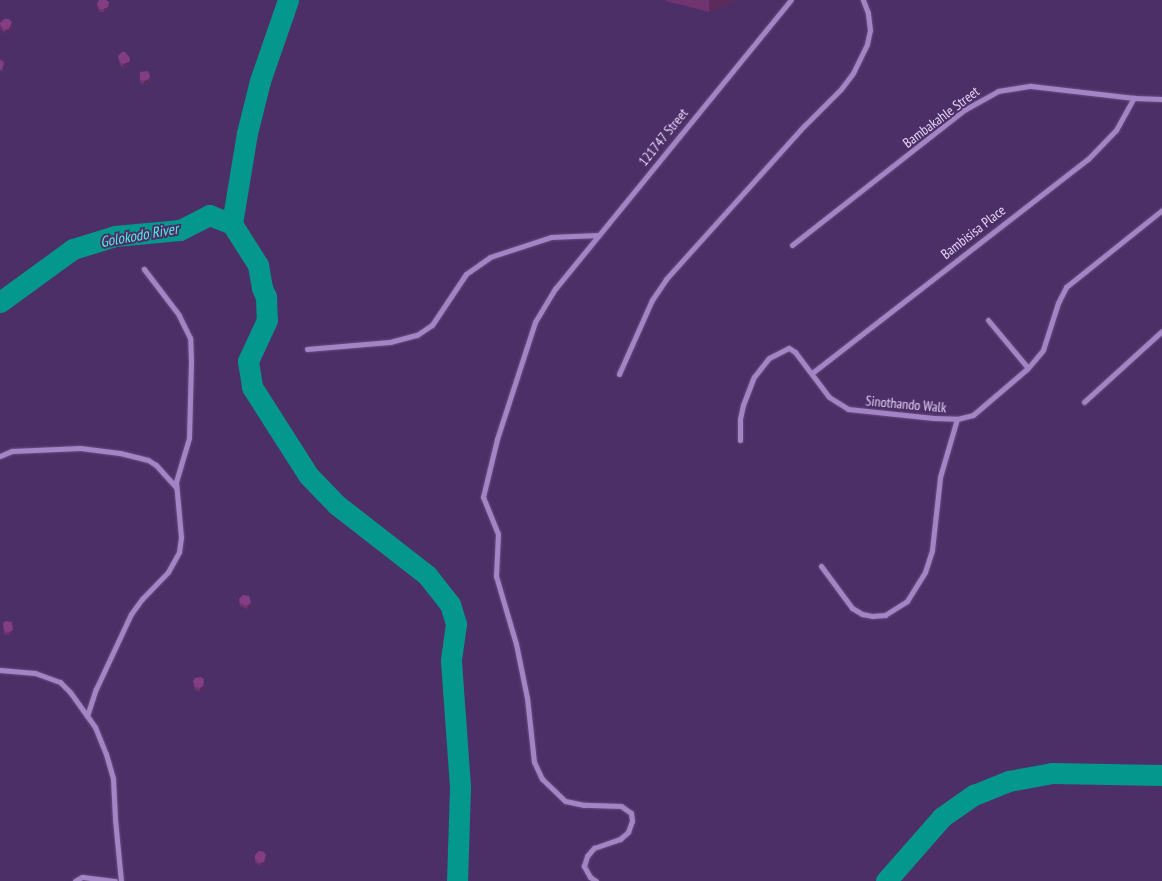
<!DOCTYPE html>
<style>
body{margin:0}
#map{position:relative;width:1162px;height:881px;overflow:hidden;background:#4d2f68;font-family:"PT Sans Narrow",sans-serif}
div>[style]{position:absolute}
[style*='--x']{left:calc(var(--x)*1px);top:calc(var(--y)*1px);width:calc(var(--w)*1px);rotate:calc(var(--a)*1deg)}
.river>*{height:21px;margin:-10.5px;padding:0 10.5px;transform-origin:10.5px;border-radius:10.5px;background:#04978d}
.roads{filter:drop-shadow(0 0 1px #684d7e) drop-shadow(0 0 1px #684d7e)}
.minor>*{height:5px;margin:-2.5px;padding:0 2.5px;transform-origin:2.5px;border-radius:2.5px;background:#a384c4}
.wall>*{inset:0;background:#703471}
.shaded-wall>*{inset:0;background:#5b2b5c}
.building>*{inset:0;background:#823d83}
span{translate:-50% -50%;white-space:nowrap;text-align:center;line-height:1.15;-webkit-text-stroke:4px #4d2f68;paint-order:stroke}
.street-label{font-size:14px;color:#e3d3f5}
.water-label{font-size:15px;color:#51eddf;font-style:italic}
</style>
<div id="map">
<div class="river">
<div style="--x:288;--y:0;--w:86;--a:109.1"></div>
<div style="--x:260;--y:81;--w:54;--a:104"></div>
<div style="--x:247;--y:133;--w:92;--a:99.4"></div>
<div style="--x:232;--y:224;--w:49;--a:57.6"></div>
<div style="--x:258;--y:265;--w:23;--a:80"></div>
<div style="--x:262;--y:288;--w:10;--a:66"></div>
<div style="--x:266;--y:297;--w:23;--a:88"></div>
<div style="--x:267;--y:320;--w:45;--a:114.9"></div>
<div style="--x:248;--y:361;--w:26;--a:81"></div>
<div style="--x:252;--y:387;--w:104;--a:57.5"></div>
<div style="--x:308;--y:475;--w:42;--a:46"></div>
<div style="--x:337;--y:505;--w:114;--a:37.9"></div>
<div style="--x:427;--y:575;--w:37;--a:52"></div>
<div style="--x:450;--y:604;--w:21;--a:73"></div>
<div style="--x:456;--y:624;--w:37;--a:98"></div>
<div style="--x:451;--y:661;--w:126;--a:85.9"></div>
<div style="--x:460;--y:787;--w:94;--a:91.8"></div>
<div style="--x:0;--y:302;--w:90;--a:-36"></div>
<div style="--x:73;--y:249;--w:44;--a:-17.2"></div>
<div style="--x:115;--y:236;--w:65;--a:-5.3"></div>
<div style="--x:180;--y:230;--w:33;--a:-27"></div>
<div style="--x:209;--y:215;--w:25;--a:21"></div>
<div style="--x:886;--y:881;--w:85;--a:-48.8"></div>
<div style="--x:942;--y:817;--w:39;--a:-35"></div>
<div style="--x:974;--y:795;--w:38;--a:-22"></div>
<div style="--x:1009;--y:781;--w:44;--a:-10.5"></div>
<div style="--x:1052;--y:773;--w:110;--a:1"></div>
</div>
<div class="roads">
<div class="minor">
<div style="--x:792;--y:245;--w:219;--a:-38.1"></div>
<div style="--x:964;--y:110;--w:39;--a:-29"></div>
<div style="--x:998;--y:91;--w:33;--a:-9"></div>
<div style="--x:1031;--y:86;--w:104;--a:6.6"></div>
<div style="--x:1134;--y:98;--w:28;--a:2"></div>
<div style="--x:988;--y:320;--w:62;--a:50.2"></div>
<div style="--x:307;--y:349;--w:83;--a:-4.8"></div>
<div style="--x:390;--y:342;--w:28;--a:-15"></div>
<div style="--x:417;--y:335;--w:18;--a:-34"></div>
<div style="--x:432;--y:325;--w:61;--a:-56.3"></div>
<div style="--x:466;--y:274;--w:29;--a:-35"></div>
<div style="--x:490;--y:257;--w:64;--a:-18.2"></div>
<div style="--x:551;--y:237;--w:47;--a:-2.4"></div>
<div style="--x:812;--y:373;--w:349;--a:-37.8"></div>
<div style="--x:1088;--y:159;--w:40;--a:-46"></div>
<div style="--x:1116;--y:130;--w:37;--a:-61"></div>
<div style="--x:619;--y:374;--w:81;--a:-66"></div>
<div style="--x:652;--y:300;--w:25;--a:-56"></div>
<div style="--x:666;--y:279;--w:206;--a:-48"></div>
<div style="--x:804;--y:126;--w:52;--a:-45"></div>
<div style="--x:841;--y:89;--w:20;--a:-53"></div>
<div style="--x:853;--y:73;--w:32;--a:-64"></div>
<div style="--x:867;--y:44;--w:14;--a:-78"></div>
<div style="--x:870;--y:30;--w:17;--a:-97"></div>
<div style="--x:868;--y:13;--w:14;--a:-111"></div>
<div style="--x:1084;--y:402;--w:105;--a:-42.3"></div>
<div style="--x:740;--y:440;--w:21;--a:-90"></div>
<div style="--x:740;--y:419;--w:14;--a:-78"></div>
<div style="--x:743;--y:405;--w:30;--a:-69"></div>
<div style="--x:754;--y:377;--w:24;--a:-52"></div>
<div style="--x:769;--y:358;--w:22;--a:-27"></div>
<div style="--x:789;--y:348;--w:7;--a:34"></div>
<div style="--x:795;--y:352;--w:56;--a:52.9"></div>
<div style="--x:829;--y:397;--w:22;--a:32"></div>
<div style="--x:848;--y:409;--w:86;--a:6"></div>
<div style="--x:934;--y:418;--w:23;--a:2"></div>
<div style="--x:957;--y:419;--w:16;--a:-14"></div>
<div style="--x:973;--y:415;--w:72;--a:-40.5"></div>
<div style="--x:1028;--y:368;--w:23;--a:-50"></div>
<div style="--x:1043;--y:350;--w:49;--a:-72.3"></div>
<div style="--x:1058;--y:303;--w:18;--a:-63"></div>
<div style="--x:1066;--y:287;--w:123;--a:-38.7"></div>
<div style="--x:0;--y:456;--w:13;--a:-23"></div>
<div style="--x:12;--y:451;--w:68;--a:-2.5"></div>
<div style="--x:80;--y:448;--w:40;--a:7.1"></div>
<div style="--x:120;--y:453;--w:29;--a:14"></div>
<div style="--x:148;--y:460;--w:9;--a:32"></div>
<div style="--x:156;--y:465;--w:30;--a:48"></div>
<div style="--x:821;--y:566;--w:52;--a:53.6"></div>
<div style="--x:852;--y:608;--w:12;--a:31"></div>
<div style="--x:862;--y:614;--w:10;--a:11"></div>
<div style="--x:872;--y:616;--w:13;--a:-4"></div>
<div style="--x:885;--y:615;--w:26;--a:-32"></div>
<div style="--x:907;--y:601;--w:34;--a:-58"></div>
<div style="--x:925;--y:572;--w:23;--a:-72"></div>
<div style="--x:932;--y:550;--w:73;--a:-83.7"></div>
<div style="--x:940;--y:477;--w:60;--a:-73.7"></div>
<div style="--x:0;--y:670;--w:35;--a:5"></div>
<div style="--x:35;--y:673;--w:27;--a:20"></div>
<div style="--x:60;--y:682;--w:14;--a:45"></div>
<div style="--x:70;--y:692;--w:43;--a:54.5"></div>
<div style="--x:95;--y:727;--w:29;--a:68"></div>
<div style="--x:106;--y:754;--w:26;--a:74"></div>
<div style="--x:113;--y:779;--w:40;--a:87.1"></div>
<div style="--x:115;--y:819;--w:62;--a:84.5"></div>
<div style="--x:87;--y:716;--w:28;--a:-72"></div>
<div style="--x:96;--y:689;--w:83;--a:-65"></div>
<div style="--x:131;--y:614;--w:19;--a:-54"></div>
<div style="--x:142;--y:599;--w:37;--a:-46"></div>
<div style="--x:168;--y:572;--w:23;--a:-61"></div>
<div style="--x:179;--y:552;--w:15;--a:-82"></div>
<div style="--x:181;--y:537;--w:55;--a:-95.2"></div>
<div style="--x:176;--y:482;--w:46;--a:-73.5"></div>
<div style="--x:189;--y:438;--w:77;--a:-88.5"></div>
<div style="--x:191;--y:361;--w:23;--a:-92"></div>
<div style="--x:190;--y:338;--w:25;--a:-116"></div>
<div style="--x:179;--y:315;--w:58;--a:-127.3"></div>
<div style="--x:75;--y:881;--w:8;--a:-30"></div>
<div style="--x:82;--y:877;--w:33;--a:7"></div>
<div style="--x:596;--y:881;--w:7;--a:-146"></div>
<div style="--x:590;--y:877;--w:13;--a:-119"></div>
<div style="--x:584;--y:866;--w:10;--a:-73"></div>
<div style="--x:587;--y:856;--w:11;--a:-49"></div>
<div style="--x:594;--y:848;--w:28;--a:-19"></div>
<div style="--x:620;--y:839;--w:11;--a:-41"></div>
<div style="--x:628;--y:832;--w:12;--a:-70"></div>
<div style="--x:632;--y:821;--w:8;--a:-97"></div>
<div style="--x:631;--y:813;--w:12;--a:-145"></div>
<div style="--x:621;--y:806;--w:37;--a:-178"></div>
<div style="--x:584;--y:805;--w:19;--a:-168"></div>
<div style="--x:565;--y:801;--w:32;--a:-136"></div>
<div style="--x:542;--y:779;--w:19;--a:-115"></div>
<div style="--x:534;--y:762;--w:64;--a:-96.2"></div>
<div style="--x:527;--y:698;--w:55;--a:-101.5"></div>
<div style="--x:516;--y:644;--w:71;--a:-106.4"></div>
<div style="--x:496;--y:576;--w:42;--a:-87.3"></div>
<div style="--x:498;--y:534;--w:40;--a:-112"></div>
<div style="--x:483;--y:497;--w:60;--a:-76.4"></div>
<div style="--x:497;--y:439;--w:123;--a:-72"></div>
<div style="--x:535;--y:322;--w:39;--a:-59"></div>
<div style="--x:555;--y:289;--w:373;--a:-50.8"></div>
</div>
</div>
<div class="wall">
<div style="clip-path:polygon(666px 0,738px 0,709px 12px,666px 1px)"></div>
<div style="clip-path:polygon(97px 4px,109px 5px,108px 10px,104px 12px,100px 12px,97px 7px)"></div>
<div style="clip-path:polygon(0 23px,12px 26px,9px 32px,5px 33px,1px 30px)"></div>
<div style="clip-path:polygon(118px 56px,130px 61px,129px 65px,123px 67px,120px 65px)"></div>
<div style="clip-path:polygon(140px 72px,150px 79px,149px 83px,144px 84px,140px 83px)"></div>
<div style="clip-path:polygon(239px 599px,251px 606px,247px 609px,240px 606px)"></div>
<div style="clip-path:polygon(3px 623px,13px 633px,9px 635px,4px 634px)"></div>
<div style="clip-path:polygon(204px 679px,203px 689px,200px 691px,195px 690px,193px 681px)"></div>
<div style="clip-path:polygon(255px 855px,266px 858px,264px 865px,260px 866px,255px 862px)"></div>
</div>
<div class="shaded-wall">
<div style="clip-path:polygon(709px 0,738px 0,709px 12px)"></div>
<div style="clip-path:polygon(109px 2px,108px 10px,104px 12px,104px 9px)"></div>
<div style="clip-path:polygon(12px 22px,12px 26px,9px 32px,5px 33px,5px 30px)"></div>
<div style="clip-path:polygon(130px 58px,129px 65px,123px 67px,123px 64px)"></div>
<div style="clip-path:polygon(150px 76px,149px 83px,144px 84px,144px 81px)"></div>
<div style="clip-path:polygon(251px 603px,251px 606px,247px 609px,247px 606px)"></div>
<div style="clip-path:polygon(13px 630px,13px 633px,9px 635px,9px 632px)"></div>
<div style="clip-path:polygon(203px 686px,203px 689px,200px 691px,200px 688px)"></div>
<div style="clip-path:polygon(266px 855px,266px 858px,264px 865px,260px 866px,260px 863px)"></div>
</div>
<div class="building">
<div style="clip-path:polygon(99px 0,106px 0,109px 2px,108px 7px,104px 9px,100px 9px,97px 4px)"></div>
<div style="clip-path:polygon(4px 19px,9px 19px,12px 22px,9px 29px,5px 30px,1px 27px,0 23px)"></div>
<div style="clip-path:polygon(122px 52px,125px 52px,130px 58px,129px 62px,123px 64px,120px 62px,118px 56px)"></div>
<div style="clip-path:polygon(0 60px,1px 60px,4px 62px,2px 71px,0 70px)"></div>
<div style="clip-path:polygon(148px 71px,150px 76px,149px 79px,144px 81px,140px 80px,140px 72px)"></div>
<div style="clip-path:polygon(243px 595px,249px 596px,251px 603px,247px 606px,240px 603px,239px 599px)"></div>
<div style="clip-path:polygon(6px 621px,12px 622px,13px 630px,9px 632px,4px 631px,3px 623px)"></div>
<div style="clip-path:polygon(201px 677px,204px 679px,203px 686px,200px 688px,195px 687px,193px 681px,195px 678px)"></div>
<div style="clip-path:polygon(259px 851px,264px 852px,266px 855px,264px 862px,260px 863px,255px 859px,255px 855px)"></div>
</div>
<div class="street-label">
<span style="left:941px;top:117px;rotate:-37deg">Bambakahle Street</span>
<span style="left:663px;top:137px;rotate:-51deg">121747 Street</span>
<span style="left:973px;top:232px;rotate:-38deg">Bambisisa Place</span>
<span style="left:906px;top:404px;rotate:5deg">Sinothando Walk</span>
</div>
<div class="water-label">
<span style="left:139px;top:235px;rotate:-10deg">Golokodo River</span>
</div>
</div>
